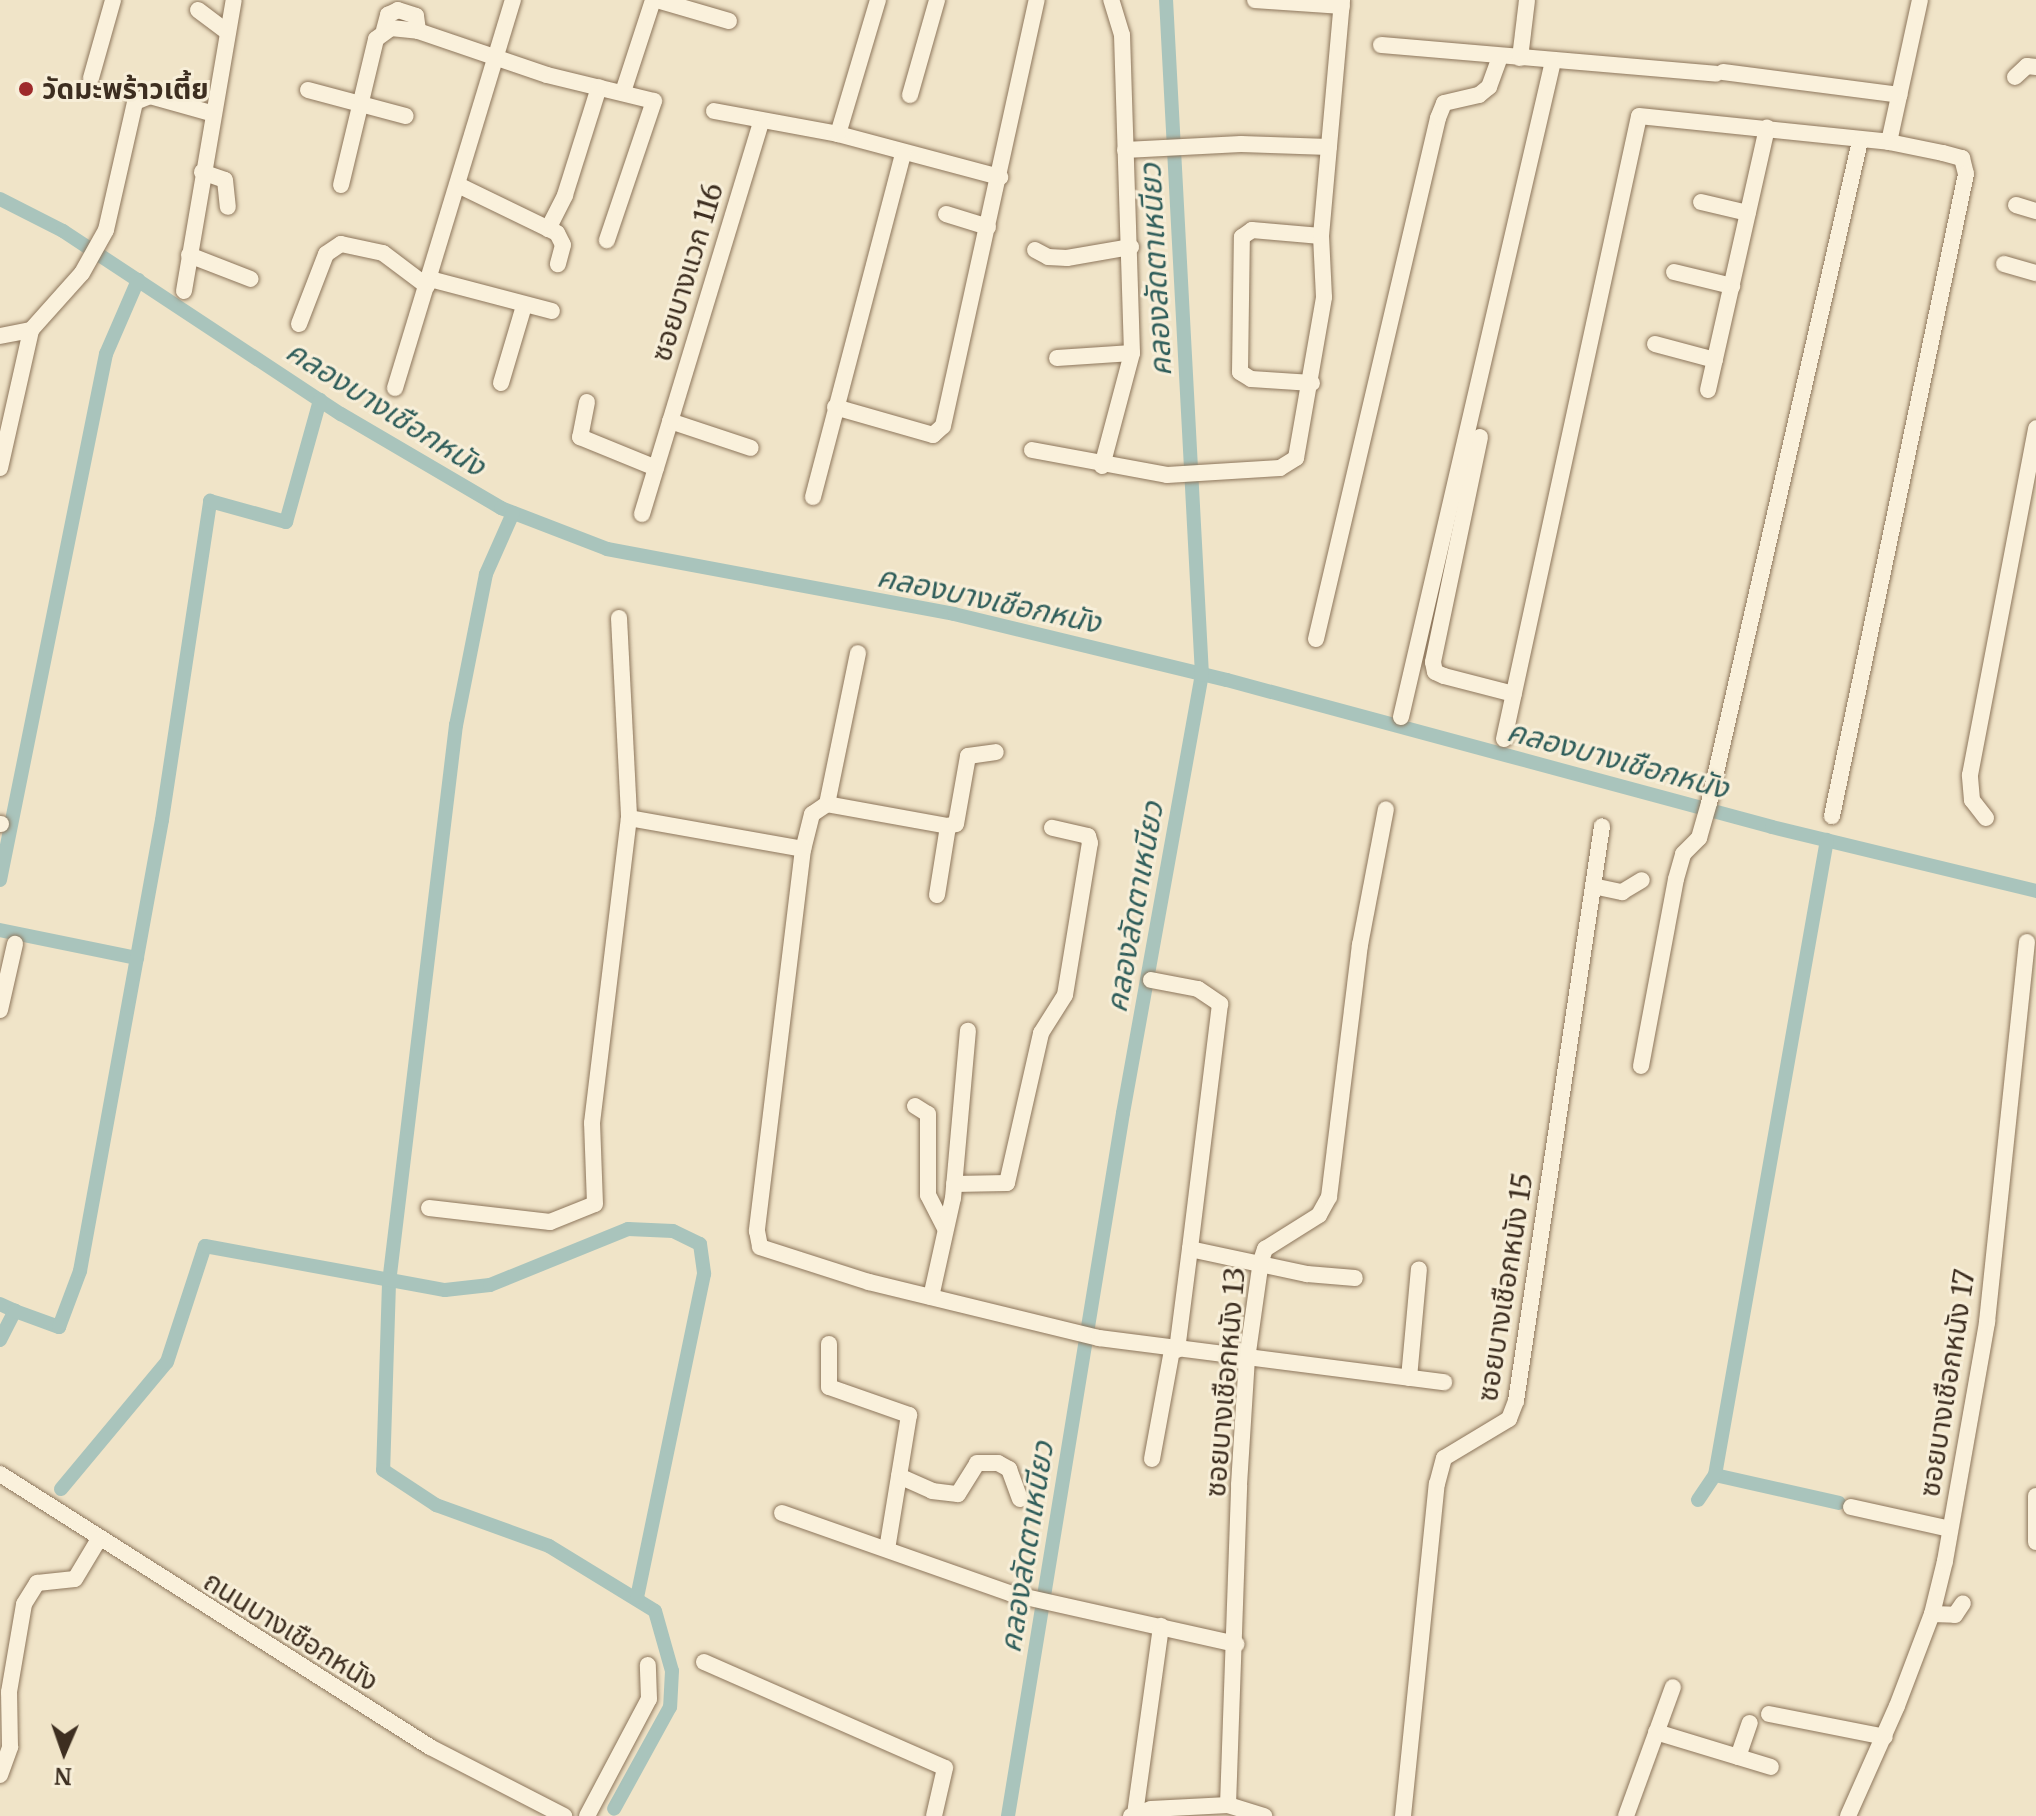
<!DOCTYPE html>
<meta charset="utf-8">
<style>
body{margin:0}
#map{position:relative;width:2036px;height:1816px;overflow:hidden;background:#f0e4c8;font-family:Merriweather,"Noto Sans Thai",serif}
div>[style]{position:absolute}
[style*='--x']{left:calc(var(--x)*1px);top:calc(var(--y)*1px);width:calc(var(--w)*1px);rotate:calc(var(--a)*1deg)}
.canal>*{height:14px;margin:-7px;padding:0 7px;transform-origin:7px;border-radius:7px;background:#a9c4bc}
.roads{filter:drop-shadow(0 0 2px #8d765c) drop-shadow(0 0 2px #8d765c)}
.minor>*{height:16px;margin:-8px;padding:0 8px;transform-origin:8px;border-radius:8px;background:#faf1dc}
.dots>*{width:22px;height:22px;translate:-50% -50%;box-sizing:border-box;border:4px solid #f7eed8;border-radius:50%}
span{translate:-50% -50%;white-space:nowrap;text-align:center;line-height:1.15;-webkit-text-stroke:6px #f7eed8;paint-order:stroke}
.poi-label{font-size:28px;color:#3d2e20;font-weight:700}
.left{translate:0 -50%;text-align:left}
.street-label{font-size:28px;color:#3d2e20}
.water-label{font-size:30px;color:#2f5d5a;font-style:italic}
.north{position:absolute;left:24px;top:1712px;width:80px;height:80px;-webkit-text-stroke:6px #f7eed8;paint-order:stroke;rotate:182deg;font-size:22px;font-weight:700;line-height:32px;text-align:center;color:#3d2e20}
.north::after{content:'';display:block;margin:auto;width:28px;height:36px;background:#3d2e20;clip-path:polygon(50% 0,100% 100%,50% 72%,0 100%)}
</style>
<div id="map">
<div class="canal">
<div style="--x:0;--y:199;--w:71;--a:26.9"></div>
<div style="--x:63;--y:231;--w:333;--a:33.4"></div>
<div style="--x:341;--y:414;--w:186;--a:30.4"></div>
<div style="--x:501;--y:508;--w:114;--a:21.1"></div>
<div style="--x:607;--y:549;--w:353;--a:10.6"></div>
<div style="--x:954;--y:614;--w:281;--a:13.6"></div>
<div style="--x:1227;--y:680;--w:564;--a:15.09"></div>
<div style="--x:1772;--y:827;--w:272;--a:13.6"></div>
<div style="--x:513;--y:513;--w:67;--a:113.9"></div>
<div style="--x:486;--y:574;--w:154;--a:101.2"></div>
<div style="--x:456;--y:725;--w:562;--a:96.85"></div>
<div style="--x:389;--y:1283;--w:187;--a:91.8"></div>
<div style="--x:383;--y:1470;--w:64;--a:33.4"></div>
<div style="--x:436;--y:1505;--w:120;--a:19.9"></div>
<div style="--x:549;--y:1546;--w:124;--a:31.5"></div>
<div style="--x:655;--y:1611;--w:62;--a:74.2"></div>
<div style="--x:672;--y:1671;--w:36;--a:93"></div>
<div style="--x:670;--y:1707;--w:116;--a:118.8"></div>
<div style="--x:0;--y:880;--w:537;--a:-78.61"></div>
<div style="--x:106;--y:354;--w:81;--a:-66.6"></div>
<div style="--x:0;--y:930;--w:140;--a:11.6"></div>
<div style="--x:0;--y:1304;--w:17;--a:25"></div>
<div style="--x:0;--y:1340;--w:33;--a:-63"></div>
<div style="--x:15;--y:1311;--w:47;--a:20"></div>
<div style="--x:59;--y:1327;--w:60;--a:-69.4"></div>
<div style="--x:80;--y:1271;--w:458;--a:-79.7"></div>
<div style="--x:162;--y:820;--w:323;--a:-81.4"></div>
<div style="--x:210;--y:501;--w:79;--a:15.4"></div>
<div style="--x:286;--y:522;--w:127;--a:-74.4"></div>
<div style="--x:1715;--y:1475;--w:127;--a:12.7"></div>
<div style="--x:61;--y:1489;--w:165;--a:-50.2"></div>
<div style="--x:167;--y:1362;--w:122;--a:-71.9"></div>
<div style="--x:205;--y:1246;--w:244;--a:10.4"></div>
<div style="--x:445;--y:1290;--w:45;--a:-6.3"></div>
<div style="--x:490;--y:1285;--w:149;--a:-22.1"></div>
<div style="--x:628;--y:1229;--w:45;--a:2.5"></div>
<div style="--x:673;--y:1231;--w:30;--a:26"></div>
<div style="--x:700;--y:1244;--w:30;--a:82"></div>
<div style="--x:704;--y:1274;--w:330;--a:101.7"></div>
<div style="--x:1698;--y:1500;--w:30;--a:-56"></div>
<div style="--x:1715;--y:1475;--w:645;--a:-80"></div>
<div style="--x:1008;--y:1816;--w:712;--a:-80.71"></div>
<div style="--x:1123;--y:1113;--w:445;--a:-79.8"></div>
<div style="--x:1202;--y:675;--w:676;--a:-93.05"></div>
</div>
<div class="roads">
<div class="minor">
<div style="--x:657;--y:0;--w:75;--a:16.3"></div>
<div style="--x:1255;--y:0;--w:87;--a:3.9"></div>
<div style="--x:198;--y:10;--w:36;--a:37"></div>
<div style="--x:384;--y:30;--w:16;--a:-75"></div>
<div style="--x:388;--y:15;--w:11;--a:-27"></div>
<div style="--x:398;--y:10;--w:19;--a:18"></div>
<div style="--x:416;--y:16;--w:15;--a:82"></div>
<div style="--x:1381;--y:45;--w:336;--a:4.9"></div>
<div style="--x:1520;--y:58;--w:58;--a:-83.1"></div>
<div style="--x:1723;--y:72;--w:178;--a:7.4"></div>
<div style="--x:2015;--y:77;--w:16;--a:-43"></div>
<div style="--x:2027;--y:66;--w:9;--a:6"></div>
<div style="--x:91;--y:78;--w:81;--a:-74.2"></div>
<div style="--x:308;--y:90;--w:101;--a:14.9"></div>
<div style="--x:623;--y:92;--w:97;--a:-71.9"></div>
<div style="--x:910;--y:95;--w:99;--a:-74.1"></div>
<div style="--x:714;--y:111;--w:126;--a:10.5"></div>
<div style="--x:838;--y:134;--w:168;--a:14.9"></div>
<div style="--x:838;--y:134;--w:140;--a:-73.4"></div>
<div style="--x:1889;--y:142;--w:145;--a:-77.7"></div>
<div style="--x:1125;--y:150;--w:116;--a:-3"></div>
<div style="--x:1241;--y:144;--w:88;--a:2"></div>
<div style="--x:202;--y:172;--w:24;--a:19"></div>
<div style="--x:225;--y:180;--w:27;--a:84"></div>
<div style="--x:341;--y:185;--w:150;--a:-76.5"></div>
<div style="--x:376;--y:39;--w:19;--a:-36"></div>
<div style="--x:391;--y:28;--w:27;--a:6"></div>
<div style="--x:418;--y:31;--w:136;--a:18.8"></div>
<div style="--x:547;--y:75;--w:110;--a:13.7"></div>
<div style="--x:654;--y:101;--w:147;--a:108.7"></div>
<div style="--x:458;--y:185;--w:110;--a:25.9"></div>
<div style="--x:557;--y:233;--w:13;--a:63"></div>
<div style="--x:563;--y:245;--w:20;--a:105"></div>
<div style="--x:1701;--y:202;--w:48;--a:13.2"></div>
<div style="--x:2016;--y:205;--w:21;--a:17"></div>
<div style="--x:946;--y:214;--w:44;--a:17.2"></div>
<div style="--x:548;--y:229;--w:38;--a:-63"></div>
<div style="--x:565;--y:195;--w:113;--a:-72.5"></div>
<div style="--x:1035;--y:250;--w:15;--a:28"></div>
<div style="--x:1048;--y:257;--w:19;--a:3"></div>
<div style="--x:1067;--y:258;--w:65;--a:-9.8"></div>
<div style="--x:189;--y:255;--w:66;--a:21.2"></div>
<div style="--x:2004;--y:264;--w:33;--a:16"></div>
<div style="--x:1674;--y:272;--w:60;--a:13.6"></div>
<div style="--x:430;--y:279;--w:126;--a:14.7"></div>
<div style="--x:184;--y:291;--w:295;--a:-80.3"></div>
<div style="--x:299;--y:324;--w:75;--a:-68.9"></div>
<div style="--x:326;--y:254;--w:18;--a:-34"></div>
<div style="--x:341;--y:244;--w:43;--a:12.1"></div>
<div style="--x:383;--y:253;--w:55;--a:36.9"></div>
<div style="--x:0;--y:336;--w:32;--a:-11"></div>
<div style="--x:1655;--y:344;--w:62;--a:14.9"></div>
<div style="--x:1057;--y:358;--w:75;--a:-3.8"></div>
<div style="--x:501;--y:383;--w:80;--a:-73.4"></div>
<div style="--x:1312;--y:383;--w:61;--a:-176.2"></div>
<div style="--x:1251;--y:379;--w:13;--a:-148"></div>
<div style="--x:1240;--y:372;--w:135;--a:-89.2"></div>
<div style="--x:1242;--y:237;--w:12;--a:-35"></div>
<div style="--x:1252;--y:230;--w:69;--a:5"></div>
<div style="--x:395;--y:388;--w:406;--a:-73.1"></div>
<div style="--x:1708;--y:390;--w:269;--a:-77.3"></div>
<div style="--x:587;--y:402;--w:36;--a:101"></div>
<div style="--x:580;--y:437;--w:82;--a:22.2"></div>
<div style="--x:835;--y:407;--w:102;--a:15.9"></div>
<div style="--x:933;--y:435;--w:13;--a:-42"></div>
<div style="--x:943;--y:426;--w:436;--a:-77.6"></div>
<div style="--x:670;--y:421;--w:85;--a:18.4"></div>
<div style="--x:1480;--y:437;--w:230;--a:101.8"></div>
<div style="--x:1433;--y:662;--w:10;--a:79"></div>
<div style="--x:1435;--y:672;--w:10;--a:24"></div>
<div style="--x:1444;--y:676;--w:72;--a:14.4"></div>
<div style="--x:1032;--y:450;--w:137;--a:10.5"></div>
<div style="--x:1167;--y:475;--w:113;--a:-3.5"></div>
<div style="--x:1280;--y:468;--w:19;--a:-32"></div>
<div style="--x:1296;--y:458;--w:163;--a:-80.1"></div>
<div style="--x:1324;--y:297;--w:61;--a:-92.8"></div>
<div style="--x:1321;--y:236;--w:237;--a:-84.9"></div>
<div style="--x:1102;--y:466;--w:117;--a:-75.1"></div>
<div style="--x:1132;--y:353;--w:318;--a:-91.8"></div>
<div style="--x:1122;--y:35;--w:37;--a:-107"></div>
<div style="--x:0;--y:468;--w:141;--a:-77.3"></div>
<div style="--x:31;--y:330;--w:76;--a:-48.2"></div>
<div style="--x:82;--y:273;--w:49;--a:-60.8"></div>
<div style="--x:106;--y:230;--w:131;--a:-77.2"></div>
<div style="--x:135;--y:102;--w:16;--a:-22"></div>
<div style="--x:150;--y:96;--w:63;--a:15.6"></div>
<div style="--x:813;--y:497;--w:356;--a:-75.3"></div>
<div style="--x:642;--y:514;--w:410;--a:-73.1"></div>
<div style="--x:619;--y:618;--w:200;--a:87.1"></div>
<div style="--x:1316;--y:639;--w:535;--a:-76.82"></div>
<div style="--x:1438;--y:118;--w:16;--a:-68"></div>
<div style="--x:1444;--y:103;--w:36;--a:-13"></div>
<div style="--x:1479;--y:95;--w:13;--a:-39"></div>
<div style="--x:1489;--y:87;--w:33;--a:-70"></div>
<div style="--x:1401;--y:717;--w:673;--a:-76.95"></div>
<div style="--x:1504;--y:739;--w:637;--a:-77.77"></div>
<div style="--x:1639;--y:116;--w:251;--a:5.9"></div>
<div style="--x:1889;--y:142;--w:55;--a:11.5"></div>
<div style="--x:1943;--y:153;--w:20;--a:15"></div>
<div style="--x:1962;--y:158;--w:16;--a:76"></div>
<div style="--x:1966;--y:174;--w:656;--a:101.79"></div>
<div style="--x:827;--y:804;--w:154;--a:-78.4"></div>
<div style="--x:1986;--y:818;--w:23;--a:-128"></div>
<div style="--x:1972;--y:800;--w:25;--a:-95"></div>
<div style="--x:1970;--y:775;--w:353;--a:-79.2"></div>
<div style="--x:0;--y:824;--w:1;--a:0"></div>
<div style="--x:948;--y:826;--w:123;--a:-169.7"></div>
<div style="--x:827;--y:804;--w:18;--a:146"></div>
<div style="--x:812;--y:814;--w:36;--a:104"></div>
<div style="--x:803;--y:849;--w:385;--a:96.9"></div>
<div style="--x:757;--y:1231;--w:16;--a:79"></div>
<div style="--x:760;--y:1247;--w:114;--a:17.8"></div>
<div style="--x:869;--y:1282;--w:237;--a:13.7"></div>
<div style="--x:1099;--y:1338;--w:348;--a:7.3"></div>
<div style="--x:1593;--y:886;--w:30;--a:12"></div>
<div style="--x:1622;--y:892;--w:23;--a:-31"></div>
<div style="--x:937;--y:895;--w:70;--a:-80.9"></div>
<div style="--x:948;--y:826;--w:8;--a:-14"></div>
<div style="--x:956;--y:824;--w:69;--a:-80"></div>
<div style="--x:968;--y:756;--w:28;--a:-8"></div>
<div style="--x:1151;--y:980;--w:48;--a:10.8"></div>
<div style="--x:1198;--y:989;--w:27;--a:34"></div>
<div style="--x:1220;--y:1004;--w:247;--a:97"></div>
<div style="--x:1190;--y:1249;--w:120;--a:12.1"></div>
<div style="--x:1307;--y:1274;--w:48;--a:4.8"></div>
<div style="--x:0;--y:1010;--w:68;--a:-77.2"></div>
<div style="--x:1641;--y:1066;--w:190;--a:-79.4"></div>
<div style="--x:1676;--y:879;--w:26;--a:-74"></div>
<div style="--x:1683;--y:854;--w:23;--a:-45"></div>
<div style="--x:1699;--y:838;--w:36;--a:-74"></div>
<div style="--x:1709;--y:803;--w:679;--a:-77.15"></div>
<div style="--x:915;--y:1106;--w:15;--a:32"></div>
<div style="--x:928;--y:1114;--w:81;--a:90"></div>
<div style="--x:928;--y:1195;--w:37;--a:63"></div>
<div style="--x:954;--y:1184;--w:53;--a:-1.1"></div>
<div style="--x:1007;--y:1183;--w:154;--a:-77.2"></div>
<div style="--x:1041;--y:1033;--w:45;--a:-57.7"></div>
<div style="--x:1065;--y:995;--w:154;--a:-80.7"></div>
<div style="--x:1090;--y:843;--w:7;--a:-106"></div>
<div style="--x:1088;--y:836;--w:37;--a:-167"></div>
<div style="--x:429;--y:1208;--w:122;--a:6.6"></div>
<div style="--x:550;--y:1222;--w:48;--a:-21.8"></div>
<div style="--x:595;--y:1204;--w:81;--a:-92.1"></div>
<div style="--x:592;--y:1123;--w:307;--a:-83.1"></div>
<div style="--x:629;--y:818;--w:177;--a:10.1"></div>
<div style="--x:931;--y:1297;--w:101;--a:-77.5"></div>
<div style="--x:953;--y:1198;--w:168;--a:-84.9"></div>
<div style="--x:829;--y:1344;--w:43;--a:90"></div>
<div style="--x:829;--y:1387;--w:85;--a:19.3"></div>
<div style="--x:909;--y:1415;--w:136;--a:99.3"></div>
<div style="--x:1177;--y:1350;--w:102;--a:-82.7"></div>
<div style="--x:1409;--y:1378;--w:109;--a:-84.8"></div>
<div style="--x:1152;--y:1459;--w:111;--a:-79.6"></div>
<div style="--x:0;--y:1474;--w:509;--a:32.41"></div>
<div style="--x:430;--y:1747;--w:151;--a:27.2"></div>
<div style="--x:899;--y:1476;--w:36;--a:24"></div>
<div style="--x:932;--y:1491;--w:26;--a:7"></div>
<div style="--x:958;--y:1494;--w:36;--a:-58"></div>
<div style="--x:977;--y:1463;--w:21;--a:0"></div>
<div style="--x:998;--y:1463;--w:13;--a:29"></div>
<div style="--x:1009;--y:1469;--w:32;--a:70"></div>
<div style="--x:2036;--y:1496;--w:46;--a:90"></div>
<div style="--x:1851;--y:1507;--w:101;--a:12.5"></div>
<div style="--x:782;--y:1513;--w:244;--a:19.4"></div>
<div style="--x:1012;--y:1594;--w:230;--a:12.6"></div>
<div style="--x:1932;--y:1614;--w:23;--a:2"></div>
<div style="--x:1955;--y:1615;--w:14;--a:-56"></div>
<div style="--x:704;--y:1662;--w:263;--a:23.7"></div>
<div style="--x:945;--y:1768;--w:49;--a:102.9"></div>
<div style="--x:1769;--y:1714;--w:118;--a:11.2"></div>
<div style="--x:1656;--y:1732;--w:120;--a:16.9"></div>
<div style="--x:1738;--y:1757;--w:36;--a:-71"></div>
<div style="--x:0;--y:1775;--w:30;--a:-70"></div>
<div style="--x:10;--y:1747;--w:55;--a:-91"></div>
<div style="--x:9;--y:1692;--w:89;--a:-80.3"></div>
<div style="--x:24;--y:1604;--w:25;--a:-58"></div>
<div style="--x:37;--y:1583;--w:38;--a:-6"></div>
<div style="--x:75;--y:1579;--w:47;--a:-59"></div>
<div style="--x:1228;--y:1805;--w:320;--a:-88"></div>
<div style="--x:1239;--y:1485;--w:126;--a:-86.4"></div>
<div style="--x:1247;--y:1359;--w:99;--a:-81.9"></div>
<div style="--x:1261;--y:1261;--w:13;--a:-72"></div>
<div style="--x:1265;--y:1249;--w:64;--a:-32.2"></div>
<div style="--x:1319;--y:1215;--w:21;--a:-61"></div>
<div style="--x:1329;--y:1197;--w:254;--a:-83"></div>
<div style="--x:1360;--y:945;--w:138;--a:-79.2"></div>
<div style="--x:1135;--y:1814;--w:190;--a:-82.1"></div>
<div style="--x:587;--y:1816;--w:132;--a:-62.1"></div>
<div style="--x:649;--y:1699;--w:34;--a:-92"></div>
<div style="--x:1131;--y:1816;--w:21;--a:-19"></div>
<div style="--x:1151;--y:1809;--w:77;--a:-3"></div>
<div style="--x:1228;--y:1805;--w:38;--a:17"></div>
<div style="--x:1403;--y:1816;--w:334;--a:-84.2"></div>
<div style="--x:1437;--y:1484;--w:27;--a:-75"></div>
<div style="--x:1444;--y:1458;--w:76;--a:-31"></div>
<div style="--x:1509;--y:1419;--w:19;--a:-69"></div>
<div style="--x:1516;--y:1401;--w:581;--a:-81.49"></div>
<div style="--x:1626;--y:1816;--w:137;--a:-70"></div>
<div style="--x:1848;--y:1816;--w:120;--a:-66"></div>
<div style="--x:1897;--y:1706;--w:98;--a:-69.2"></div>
<div style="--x:1932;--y:1614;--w:55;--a:-76.2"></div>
<div style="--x:1945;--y:1561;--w:243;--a:-80"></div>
<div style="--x:1987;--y:1322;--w:382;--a:-84"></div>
</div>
</div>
<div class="dots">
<div style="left:26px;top:89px;background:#9e2a2b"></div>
</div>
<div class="poi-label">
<span class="left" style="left:42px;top:89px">วัดมะพร้าวเตี้ย</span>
</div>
<div class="street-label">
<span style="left:687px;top:272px;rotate:-73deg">ซอยบางแวก 116</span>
<span style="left:1505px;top:1287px;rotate:-81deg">ซอยบางเชือกหนัง 15</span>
<span style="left:1225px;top:1382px;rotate:-85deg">ซอยบางเชือกหนัง 13</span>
<span style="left:1947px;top:1383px;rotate:-81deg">ซอยบางเชือกหนัง 17</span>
<span style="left:291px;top:1631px;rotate:32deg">ถนนบางเชือกหนัง</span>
</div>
<div class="water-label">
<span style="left:1155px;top:270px;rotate:-93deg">คลองลัดตาเหนียว</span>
<span style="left:386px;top:408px;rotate:32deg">คลองบางเชือกหนัง</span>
<span style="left:989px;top:599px;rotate:12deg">คลองบางเชือกหนัง</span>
<span style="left:1618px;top:759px;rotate:15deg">คลองบางเชือกหนัง</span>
<span style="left:1134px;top:907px;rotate:-80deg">คลองลัดตาเหนียว</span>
<span style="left:1026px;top:1547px;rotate:-81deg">คลองลัดตาเหนียว</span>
</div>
<div class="north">N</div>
</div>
